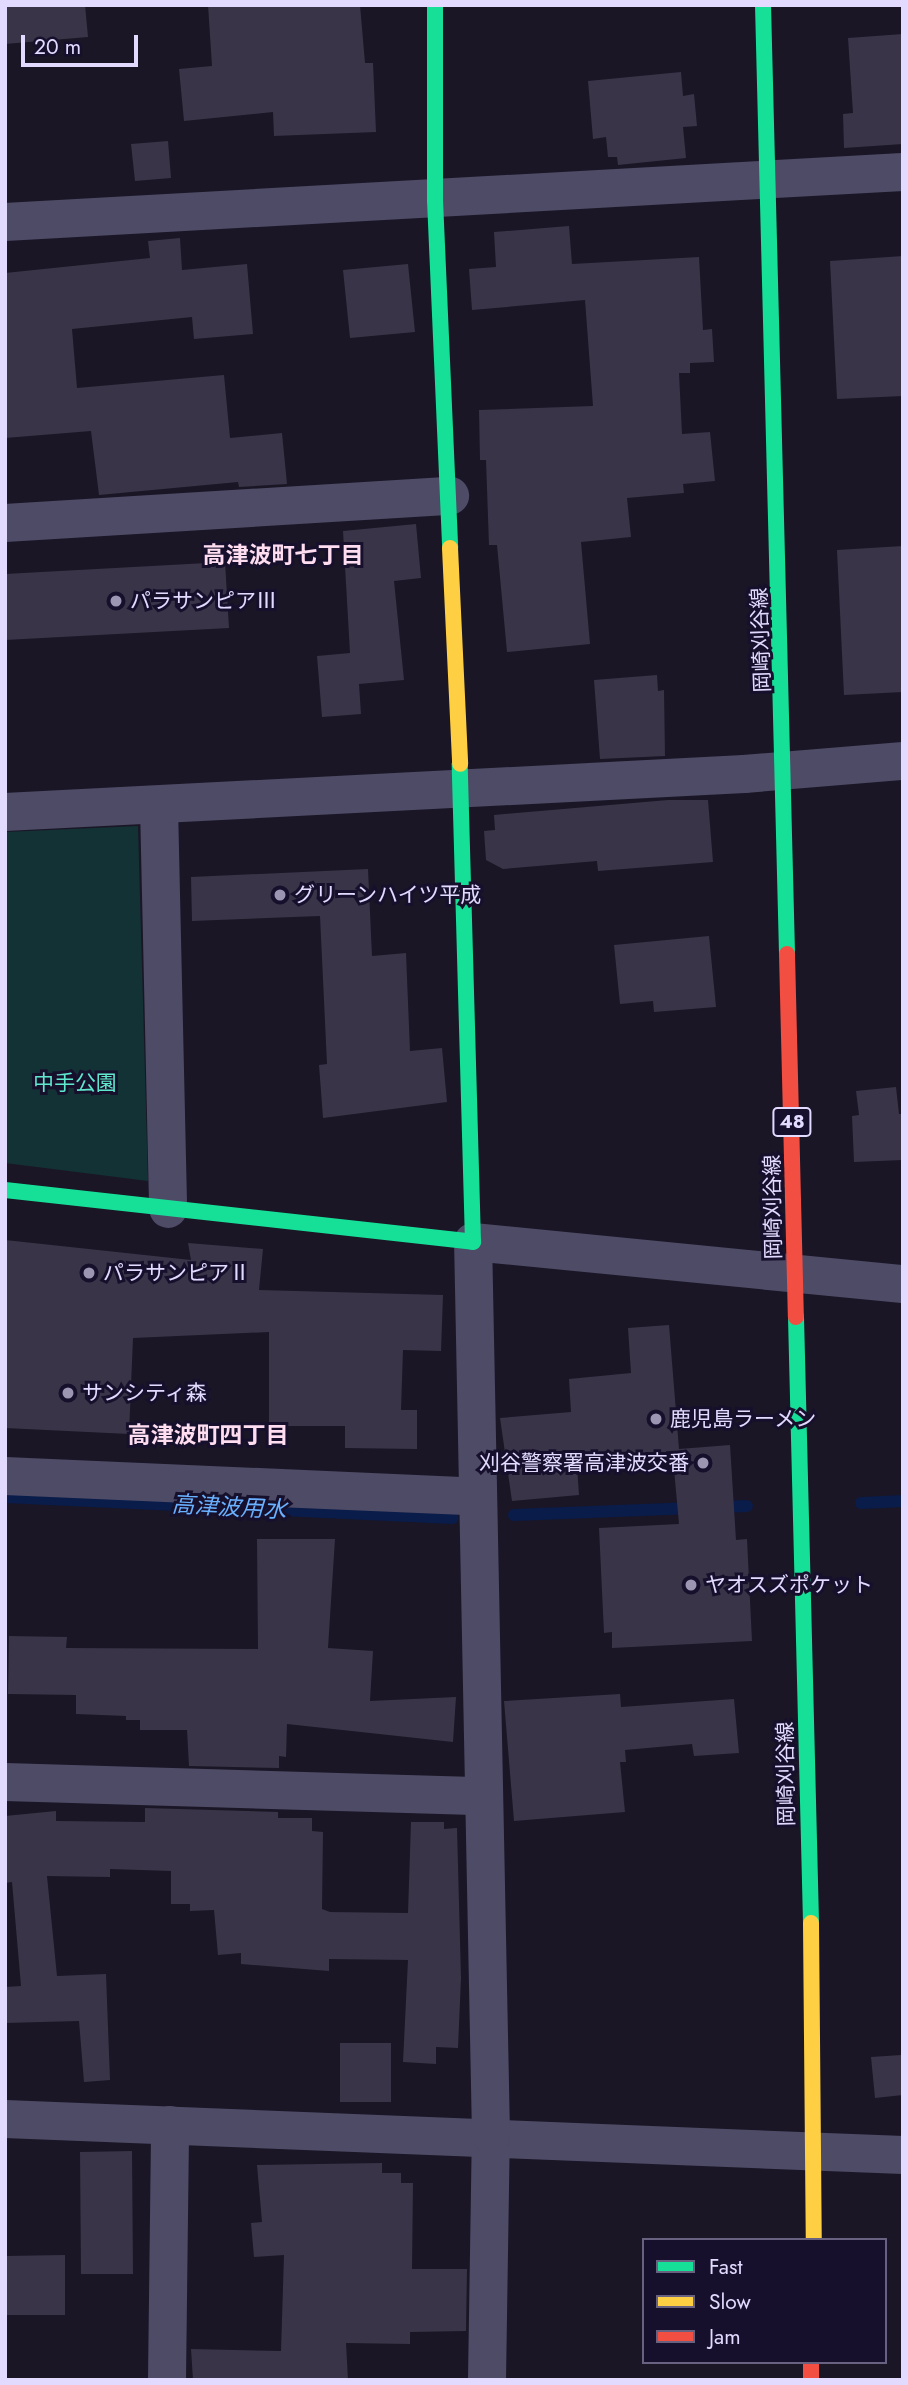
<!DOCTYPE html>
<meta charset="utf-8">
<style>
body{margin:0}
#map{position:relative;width:908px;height:2385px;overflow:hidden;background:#1a1626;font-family:Jost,"Noto Sans JP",sans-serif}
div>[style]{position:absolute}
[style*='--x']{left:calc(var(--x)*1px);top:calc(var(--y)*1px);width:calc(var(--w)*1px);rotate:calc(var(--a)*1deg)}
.green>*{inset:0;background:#133235}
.stream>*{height:12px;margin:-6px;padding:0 6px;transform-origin:6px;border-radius:6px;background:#0a1c49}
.building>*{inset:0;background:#393447}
.street>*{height:38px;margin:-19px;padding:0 19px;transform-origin:19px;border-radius:19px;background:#4e4b67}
.fast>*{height:16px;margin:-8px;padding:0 8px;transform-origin:8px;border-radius:8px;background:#16e098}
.slow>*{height:16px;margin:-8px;padding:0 8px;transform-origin:8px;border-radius:8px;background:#ffcf43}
.jam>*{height:16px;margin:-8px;padding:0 8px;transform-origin:8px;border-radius:8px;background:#f24e42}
.dots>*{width:19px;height:19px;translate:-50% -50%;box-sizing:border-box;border:4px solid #17102c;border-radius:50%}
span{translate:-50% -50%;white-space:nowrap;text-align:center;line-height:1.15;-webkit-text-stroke:6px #17102c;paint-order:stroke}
.shield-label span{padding:2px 5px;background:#17102c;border:2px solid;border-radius:5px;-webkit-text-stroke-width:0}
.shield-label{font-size:19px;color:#e2dbff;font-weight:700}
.poi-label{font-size:21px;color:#e2dbff}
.left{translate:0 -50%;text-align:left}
.right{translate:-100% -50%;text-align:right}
.street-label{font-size:21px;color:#e2dbff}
.park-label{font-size:21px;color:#5fe7ce}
.neighbourhood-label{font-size:23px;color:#ffddf0;font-weight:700}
.water-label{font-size:23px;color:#69b0ff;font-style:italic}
.frame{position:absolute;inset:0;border:7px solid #e2dbff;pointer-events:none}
.legend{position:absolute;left:642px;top:2238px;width:245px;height:126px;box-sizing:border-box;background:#17102c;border:2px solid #686180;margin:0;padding:9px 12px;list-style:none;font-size:21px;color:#e2dbff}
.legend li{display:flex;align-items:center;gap:14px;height:35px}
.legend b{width:35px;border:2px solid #686180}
.scale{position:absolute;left:21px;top:35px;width:117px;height:32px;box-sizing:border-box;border:4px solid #e2dbff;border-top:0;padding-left:9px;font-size:21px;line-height:24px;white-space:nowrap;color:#e2dbff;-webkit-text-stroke:5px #17102c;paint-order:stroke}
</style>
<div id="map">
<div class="green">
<div style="clip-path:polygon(138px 826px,148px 1181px,5px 1163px,5px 832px)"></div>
</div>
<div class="stream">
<div style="--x:5;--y:1497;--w:448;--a:2.7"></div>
<div style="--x:861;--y:1503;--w:42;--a:-2.7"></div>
<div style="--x:719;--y:1507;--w:28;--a:-2"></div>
<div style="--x:514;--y:1515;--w:180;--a:-2.2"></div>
</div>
<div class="building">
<div style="clip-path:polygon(5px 5px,85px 5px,88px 37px,5px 44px)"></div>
<div style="clip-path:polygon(208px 5px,360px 5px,365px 63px,373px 63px,376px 132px,274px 136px,273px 112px,184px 121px,179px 69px,212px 66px)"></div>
<div style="clip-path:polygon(903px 34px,903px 144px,844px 148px,843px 114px,853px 113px,848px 38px)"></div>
<div style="clip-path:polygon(681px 72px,683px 96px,694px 94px,697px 126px,683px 127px,686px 158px,618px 165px,617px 157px,608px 157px,606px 137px,593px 139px,588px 81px)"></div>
<div style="clip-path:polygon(168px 141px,171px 178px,135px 181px,131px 144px)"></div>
<div style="clip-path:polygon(569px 226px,572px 264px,699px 257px,703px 330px,712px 329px,714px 362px,690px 363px,690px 373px,679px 373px,682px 434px,710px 432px,715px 481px,683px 484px,684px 493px,627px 498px,631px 537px,581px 542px,590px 644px,507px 652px,497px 545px,489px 545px,486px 460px,480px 460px,479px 410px,593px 406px,585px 300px,472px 310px,469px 269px,496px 267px,494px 232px)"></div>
<div style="clip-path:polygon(180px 238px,182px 270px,247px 264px,253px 334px,194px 339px,192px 317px,72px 329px,77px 388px,224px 375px,230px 438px,282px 433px,287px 484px,239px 487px,238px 482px,99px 495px,91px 431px,5px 438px,5px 273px,150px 258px,148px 241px)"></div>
<div style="clip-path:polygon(903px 256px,903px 396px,837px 399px,830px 261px)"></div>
<div style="clip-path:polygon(408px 264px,415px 332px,350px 338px,343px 270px)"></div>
<div style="clip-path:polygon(416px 524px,421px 578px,394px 581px,404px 680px,359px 684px,361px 714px,322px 717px,317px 656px,350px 653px,343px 531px)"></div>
<div style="clip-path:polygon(903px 546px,903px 692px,844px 695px,837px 550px)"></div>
<div style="clip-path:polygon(225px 562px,229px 628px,5px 640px,5px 574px)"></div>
<div style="clip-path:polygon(657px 675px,658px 691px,664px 690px,665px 756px,600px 759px,594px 680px)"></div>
<div style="clip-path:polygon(668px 800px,708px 800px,713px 862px,598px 871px,597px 861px,503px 869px,486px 860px,484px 831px,495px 830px,494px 815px)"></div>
<div style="clip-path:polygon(368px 869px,372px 956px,406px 953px,410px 1051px,442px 1048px,447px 1102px,323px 1118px,319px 1065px,327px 1064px,320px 916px,192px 921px,191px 877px)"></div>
<div style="clip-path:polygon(709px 936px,716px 1007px,654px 1012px,653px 1001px,620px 1004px,614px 945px)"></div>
<div style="clip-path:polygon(896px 1087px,899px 1114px,903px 1114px,903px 1160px,854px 1162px,852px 1116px,859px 1115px,856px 1091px)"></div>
<div style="clip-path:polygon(5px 1240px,191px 1260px,188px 1243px,263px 1249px,259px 1290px,443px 1295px,441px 1351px,403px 1350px,401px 1410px,417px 1410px,417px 1449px,345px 1448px,345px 1426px,269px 1426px,269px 1332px,133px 1338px,129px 1434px,5px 1428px)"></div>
<div style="clip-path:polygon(669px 1325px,679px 1449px,730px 1445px,736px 1540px,747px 1539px,752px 1641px,612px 1648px,612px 1632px,604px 1633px,599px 1528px,679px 1524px,673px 1458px,577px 1466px,579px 1495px,512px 1501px,500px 1418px,571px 1412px,569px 1379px,631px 1373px,628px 1328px)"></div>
<div style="clip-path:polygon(257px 1539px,335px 1539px,328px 1648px,373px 1651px,370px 1701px,456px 1697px,453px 1742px,287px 1724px,286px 1757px,279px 1756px,279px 1768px,189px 1766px,187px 1730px,140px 1730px,140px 1720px,126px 1720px,126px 1716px,76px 1714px,76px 1695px,8px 1694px,9px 1636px,67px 1637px,66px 1648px,258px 1649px)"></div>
<div style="clip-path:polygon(620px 1694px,621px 1707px,734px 1699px,739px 1753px,694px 1756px,692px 1744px,625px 1750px,626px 1762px,620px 1762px,625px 1812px,514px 1821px,504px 1701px)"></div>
<div style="clip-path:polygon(145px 1808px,278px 1812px,278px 1818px,312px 1818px,312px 1831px,323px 1832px,322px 1909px,330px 1912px,408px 1913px,411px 1822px,444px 1822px,444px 1829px,457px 1828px,461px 1978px,458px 2048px,436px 2047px,436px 2064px,403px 2062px,408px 1960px,329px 1959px,329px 1971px,241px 1964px,241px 1953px,218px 1955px,214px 1910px,190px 1911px,190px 1904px,171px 1904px,171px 1871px,110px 1869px,110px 1877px,47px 1876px,57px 1976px,106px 1974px,110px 2080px,84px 2082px,79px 2021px,5px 2023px,5px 1987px,21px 1986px,12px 1882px,5px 1883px,5px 1816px,56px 1811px,56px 1821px,145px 1822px)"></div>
<div style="clip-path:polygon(340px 2043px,391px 2043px,391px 2102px,340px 2102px)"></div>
<div style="clip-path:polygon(901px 2055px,903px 2095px,875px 2098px,871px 2057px)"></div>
<div style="clip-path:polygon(132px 2151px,133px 2274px,81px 2274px,80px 2152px)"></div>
<div style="clip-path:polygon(382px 2163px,382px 2173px,401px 2173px,401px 2183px,413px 2183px,412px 2269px,467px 2269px,466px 2331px,410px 2332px,410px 2344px,346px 2343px,348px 2380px,193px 2380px,191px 2349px,281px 2351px,284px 2255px,254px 2257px,251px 2223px,262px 2222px,257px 2165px)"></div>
<div style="clip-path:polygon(65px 2255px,65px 2315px,5px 2315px,5px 2256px)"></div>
</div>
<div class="street">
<div style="--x:5;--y:222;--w:899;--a:-3.19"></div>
<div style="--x:5;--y:523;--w:446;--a:-3.5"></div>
<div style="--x:159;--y:806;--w:403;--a:88.7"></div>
<div style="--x:5;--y:812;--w:740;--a:-2.94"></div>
<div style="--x:744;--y:774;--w:160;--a:-4.7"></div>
<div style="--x:5;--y:1476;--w:473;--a:2.5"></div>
<div style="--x:5;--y:1782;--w:478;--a:1.7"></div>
<div style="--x:5;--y:2119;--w:899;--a:2.3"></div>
<div style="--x:167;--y:2380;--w:255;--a:-89.3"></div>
<div style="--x:487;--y:2380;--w:245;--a:-89.1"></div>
<div style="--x:491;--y:2135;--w:893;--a:-91.15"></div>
<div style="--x:473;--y:1242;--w:432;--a:5.6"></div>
</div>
<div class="fast">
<div style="--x:435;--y:5;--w:195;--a:90"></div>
<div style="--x:435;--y:200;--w:348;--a:87.5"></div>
<div style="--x:763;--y:5;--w:949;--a:88.55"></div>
<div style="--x:5;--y:1190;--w:471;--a:6.3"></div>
<div style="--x:473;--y:1242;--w:478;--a:-91.6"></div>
<div style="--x:796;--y:1317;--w:606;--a:88.58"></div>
</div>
<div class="slow">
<div style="--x:450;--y:548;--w:216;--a:87.3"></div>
<div style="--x:811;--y:1923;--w:317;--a:89.5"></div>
</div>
<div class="jam">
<div style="--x:787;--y:954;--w:363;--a:88.6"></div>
<div style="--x:811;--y:2362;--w:18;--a:90"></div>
</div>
<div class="dots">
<div style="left:116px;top:601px;background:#9c96b3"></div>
<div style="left:280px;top:895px;background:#9c96b3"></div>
<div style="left:89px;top:1273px;background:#9c96b3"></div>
<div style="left:68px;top:1393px;background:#9c96b3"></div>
<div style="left:656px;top:1419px;background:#9c96b3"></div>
<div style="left:703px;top:1463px;background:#9c96b3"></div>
<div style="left:691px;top:1585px;background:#9c96b3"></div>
</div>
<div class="shield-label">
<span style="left:792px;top:1122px">48</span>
</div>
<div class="poi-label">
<span class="left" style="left:130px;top:601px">パラサンピアⅢ</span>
<span class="left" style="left:294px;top:895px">グリーンハイツ平成</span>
<span class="left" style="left:103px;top:1273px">パラサンピアⅡ</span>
<span class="left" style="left:82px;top:1393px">サンシティ森</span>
<span class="left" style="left:670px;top:1419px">鹿児島ラーメン</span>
<span class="right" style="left:689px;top:1463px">刈谷警察署高津波交番</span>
<span class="left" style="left:705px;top:1585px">ヤオスズポケット</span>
</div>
<div class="street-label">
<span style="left:761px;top:640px;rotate:-92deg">岡崎刈谷線</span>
<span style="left:773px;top:1207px;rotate:-91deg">岡崎刈谷線</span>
<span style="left:786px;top:1774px;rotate:-91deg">岡崎刈谷線</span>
</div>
<div class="park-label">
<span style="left:75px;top:1083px">中手公園</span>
</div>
<div class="neighbourhood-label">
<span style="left:283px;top:555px">高津波町七丁目</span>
<span style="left:208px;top:1435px">高津波町四丁目</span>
</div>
<div class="water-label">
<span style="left:229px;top:1507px;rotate:3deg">高津波用水</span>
</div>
<div class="frame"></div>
<ul class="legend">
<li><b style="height:9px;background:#16e098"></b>Fast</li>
<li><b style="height:9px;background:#ffcf43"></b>Slow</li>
<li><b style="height:9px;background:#f24e42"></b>Jam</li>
</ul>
<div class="scale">20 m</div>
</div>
